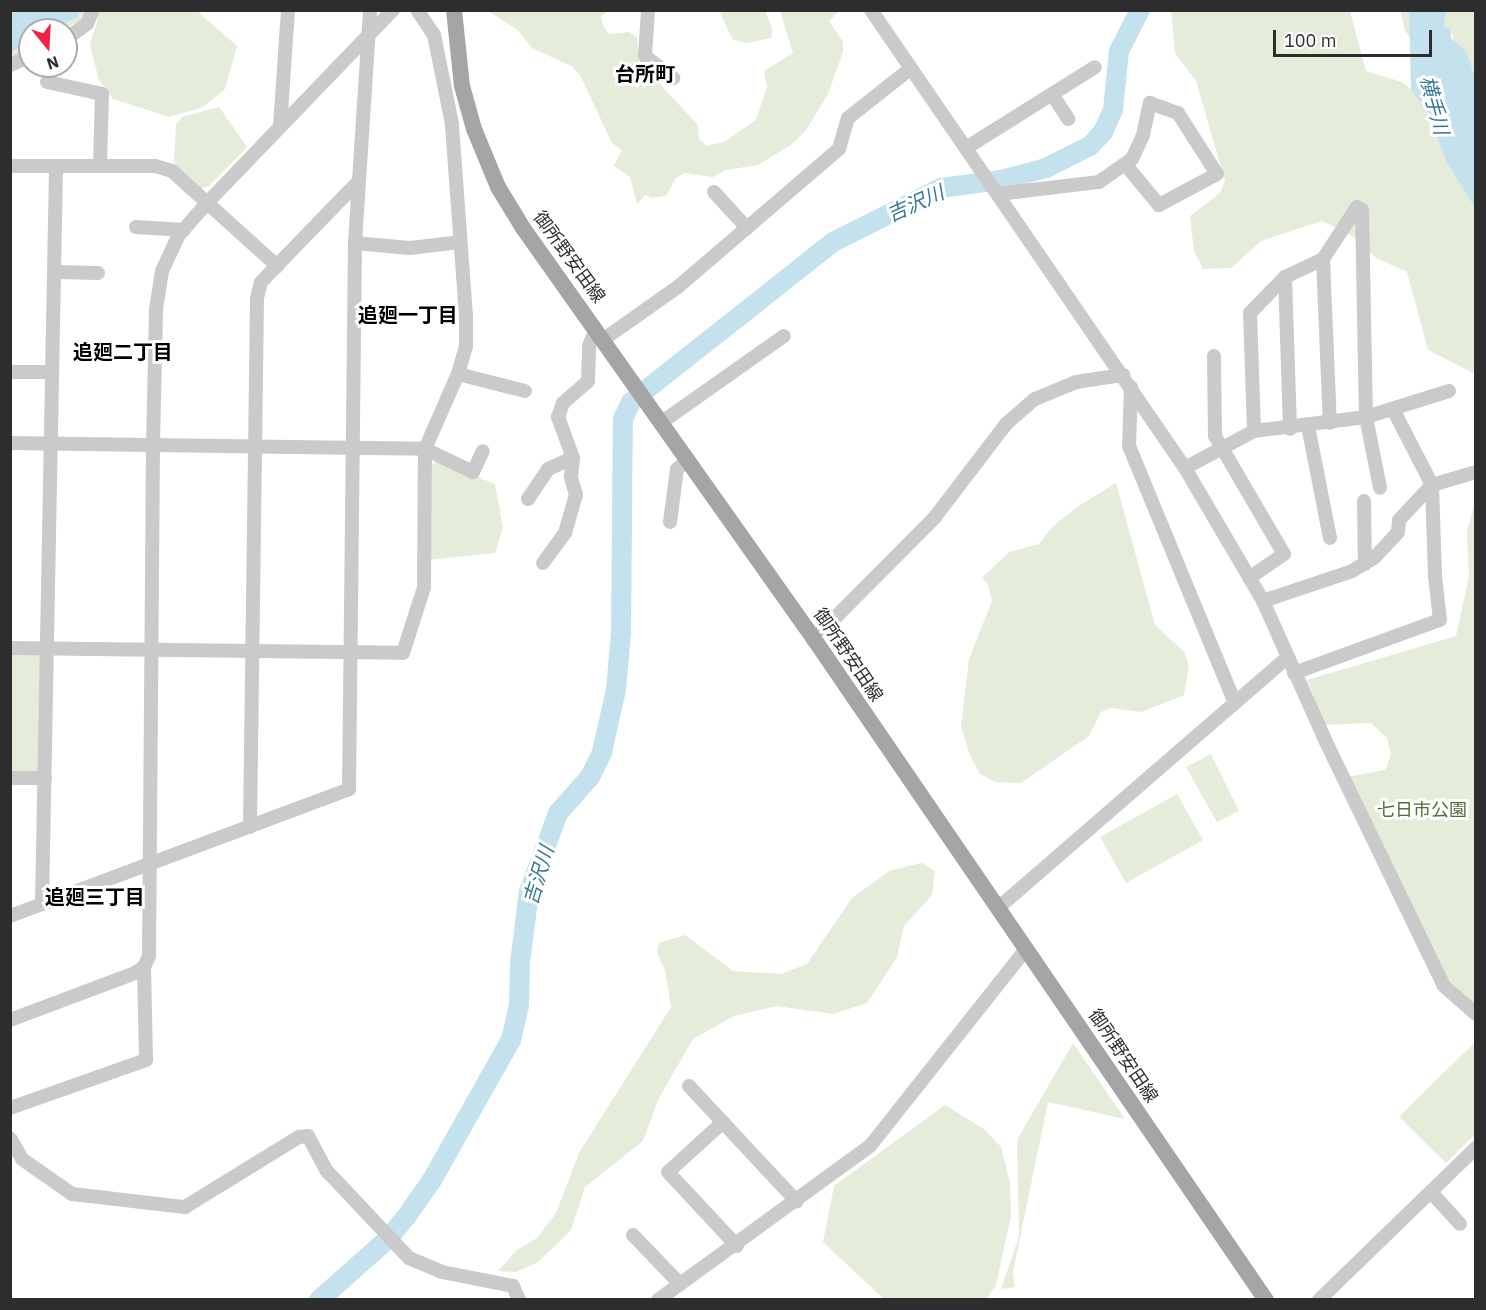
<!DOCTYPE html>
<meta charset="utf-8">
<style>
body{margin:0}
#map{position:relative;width:1486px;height:1310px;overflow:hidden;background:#fff;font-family:"IBM Plex Sans","Noto Sans JP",sans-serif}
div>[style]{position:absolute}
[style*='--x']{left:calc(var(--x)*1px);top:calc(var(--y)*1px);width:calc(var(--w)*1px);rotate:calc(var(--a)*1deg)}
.green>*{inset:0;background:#e5ecd9}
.water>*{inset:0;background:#c4e1ee}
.river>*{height:20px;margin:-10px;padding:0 10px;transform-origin:10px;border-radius:10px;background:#c4e1ee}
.minor>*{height:14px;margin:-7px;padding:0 7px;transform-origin:7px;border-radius:7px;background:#cacaca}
.major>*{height:16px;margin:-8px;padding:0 8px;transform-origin:8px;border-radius:8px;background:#a5a5a5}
span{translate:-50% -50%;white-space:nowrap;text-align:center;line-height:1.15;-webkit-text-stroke:6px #fff;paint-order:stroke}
.street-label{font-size:18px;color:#2d2d2d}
.park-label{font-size:18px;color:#556c38}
.neighbourhood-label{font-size:20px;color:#000;font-weight:700}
.water-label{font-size:20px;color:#367995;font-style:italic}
.frame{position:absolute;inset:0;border:12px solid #2d2d2d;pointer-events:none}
.north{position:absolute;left:18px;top:18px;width:60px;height:60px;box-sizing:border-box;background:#fff;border:2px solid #ababab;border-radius:50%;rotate:162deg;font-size:16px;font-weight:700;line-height:24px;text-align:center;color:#2d2d2d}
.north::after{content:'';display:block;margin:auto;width:21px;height:27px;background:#f22245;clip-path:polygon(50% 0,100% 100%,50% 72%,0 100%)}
.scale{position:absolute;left:1273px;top:30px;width:159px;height:27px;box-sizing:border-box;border:3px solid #2d2d2d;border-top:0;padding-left:8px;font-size:18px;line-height:21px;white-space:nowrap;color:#2d2d2d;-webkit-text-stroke:4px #fff;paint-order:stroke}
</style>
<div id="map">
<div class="green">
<div style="clip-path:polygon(196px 10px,237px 46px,225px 89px,203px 107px,169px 117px,113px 99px,99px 80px,90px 45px,100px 11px)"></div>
<div style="clip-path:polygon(1171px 10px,1350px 11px,1366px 71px,1402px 82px,1420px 97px,1447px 163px,1475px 208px,1475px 374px,1428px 350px,1407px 272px,1376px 258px,1356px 238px,1322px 221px,1261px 241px,1231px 268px,1203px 269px,1194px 251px,1190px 216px,1220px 193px,1225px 181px,1196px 81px,1175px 53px)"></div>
<div style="clip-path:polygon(11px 11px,85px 11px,83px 19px,63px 30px,30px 30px,30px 48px,11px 58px)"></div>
<div style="clip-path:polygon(488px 11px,608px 11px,601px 17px,604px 28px,609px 34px,629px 32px,637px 37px,639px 62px,698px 125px,699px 139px,707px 146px,724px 142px,756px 120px,767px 87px,764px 71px,793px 53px,780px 11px,839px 11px,829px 21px,843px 42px,843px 52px,828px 94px,806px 130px,791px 145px,758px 165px,726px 170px,713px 177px,685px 173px,676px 178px,666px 196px,652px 198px,645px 195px,637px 204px,630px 177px,614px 166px,622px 150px,612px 143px,580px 75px,571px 66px,532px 48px,518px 30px)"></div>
<div style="clip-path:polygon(719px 11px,765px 11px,772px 28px,771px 38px,746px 43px,733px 40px)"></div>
<div style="clip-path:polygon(1400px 11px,1409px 11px,1410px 38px,1405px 30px)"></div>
<div style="clip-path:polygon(1446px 11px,1475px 11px,1475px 82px,1467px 54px,1455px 44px,1451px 31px,1444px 27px)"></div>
<div style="clip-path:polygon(219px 107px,247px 147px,209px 186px,199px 189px,178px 170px,174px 161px,176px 125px,182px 117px)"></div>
<div style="clip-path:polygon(437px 461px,495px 484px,503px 528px,495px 553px,429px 560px,430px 466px)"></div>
<div style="clip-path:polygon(1116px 483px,1155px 625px,1185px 653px,1189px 666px,1184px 695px,1141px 712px,1110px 708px,1101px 712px,1089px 736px,1021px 783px,995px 782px,980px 774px,970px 756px,961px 726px,969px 659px,992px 601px,988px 584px,982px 578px,1009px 552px,1039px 544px,1052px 527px,1077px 507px)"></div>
<div style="clip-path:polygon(1475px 501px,1475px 1006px,1449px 980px,1434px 957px,1346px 777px,1385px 770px,1391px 755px,1387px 738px,1371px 723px,1325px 725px,1307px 680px,1456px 636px,1469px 576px,1467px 532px)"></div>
<div style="clip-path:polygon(11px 651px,45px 651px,41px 774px,11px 773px)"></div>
<div style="clip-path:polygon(1211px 754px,1239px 811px,1217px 822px,1186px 767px)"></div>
<div style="clip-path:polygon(1177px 794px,1203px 840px,1126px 883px,1100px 837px)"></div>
<div style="clip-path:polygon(922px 863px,935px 871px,932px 895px,904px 926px,897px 957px,867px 1003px,833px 1014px,777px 1006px,734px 1016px,693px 1039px,659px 1098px,643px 1141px,585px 1187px,571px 1230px,538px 1262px,516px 1272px,498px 1271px,517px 1250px,537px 1238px,556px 1213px,579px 1153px,671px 1007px,665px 970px,657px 953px,659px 943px,685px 935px,733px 971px,781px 974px,807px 964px,852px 898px,891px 870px)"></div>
<div style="clip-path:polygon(1475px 1042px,1475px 1134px,1446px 1163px,1399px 1117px)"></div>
<div style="clip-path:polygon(1073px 1043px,1125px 1119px,1048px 1102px,1013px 1272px,1015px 1287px,1001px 1289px,1019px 1236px,1017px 1140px)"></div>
<div style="clip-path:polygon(945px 1105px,984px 1129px,1001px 1147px,1010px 1183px,1011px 1216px,996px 1285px,986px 1299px,884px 1299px,823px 1242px,834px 1186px)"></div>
</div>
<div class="water">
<div style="clip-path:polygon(11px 10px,78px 10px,79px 11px,77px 17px,52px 30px,30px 30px,30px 42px,11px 52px)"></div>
<div style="clip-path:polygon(1409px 11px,1446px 11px,1444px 27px,1451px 29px,1451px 38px,1466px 51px,1470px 62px,1476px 82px,1475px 208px,1447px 163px,1425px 108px,1411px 90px)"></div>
</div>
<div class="river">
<div style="--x:642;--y:393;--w:243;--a:-38.3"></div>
<div style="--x:833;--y:242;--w:121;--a:-26.6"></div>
<div style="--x:941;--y:188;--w:61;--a:-7.6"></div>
<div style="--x:1001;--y:180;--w:47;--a:-14.9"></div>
<div style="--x:1046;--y:168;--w:49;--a:-26.6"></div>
<div style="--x:1090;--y:146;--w:19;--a:-47"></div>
<div style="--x:1103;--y:132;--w:24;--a:-66"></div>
<div style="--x:1113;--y:110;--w:59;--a:-84.2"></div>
<div style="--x:1119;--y:51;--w:46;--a:-62.9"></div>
<div style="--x:319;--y:1300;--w:92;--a:-41.5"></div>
<div style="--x:388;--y:1239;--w:28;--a:-51"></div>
<div style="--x:406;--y:1217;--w:45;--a:-54.9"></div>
<div style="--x:432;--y:1180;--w:161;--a:-60.6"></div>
<div style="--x:511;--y:1040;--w:36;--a:-77"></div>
<div style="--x:519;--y:1005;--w:42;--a:-88.6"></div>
<div style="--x:520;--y:963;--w:72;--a:-82.8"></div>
<div style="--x:529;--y:892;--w:84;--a:-69.8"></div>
<div style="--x:558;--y:813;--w:48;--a:-48.4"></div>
<div style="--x:590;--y:777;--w:28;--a:-64"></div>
<div style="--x:602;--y:752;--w:64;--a:-77.3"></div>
<div style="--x:616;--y:690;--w:57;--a:-85"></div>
<div style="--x:621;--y:633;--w:214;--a:-89.5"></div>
<div style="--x:623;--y:419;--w:19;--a:-65"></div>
</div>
<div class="minor">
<div style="--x:648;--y:10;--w:46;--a:93.7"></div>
<div style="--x:645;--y:56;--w:36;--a:38"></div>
<div style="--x:871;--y:10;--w:555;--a:55.57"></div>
<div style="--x:1185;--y:468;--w:154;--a:59.6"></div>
<div style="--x:1263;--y:601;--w:154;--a:65.9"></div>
<div style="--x:1326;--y:742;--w:271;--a:64.2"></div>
<div style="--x:1444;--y:986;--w:43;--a:41.2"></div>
<div style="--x:66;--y:39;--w:26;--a:-36"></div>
<div style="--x:87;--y:24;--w:15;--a:-67"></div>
<div style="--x:10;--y:65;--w:22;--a:-24"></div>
<div style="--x:47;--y:82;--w:56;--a:12.3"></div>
<div style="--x:102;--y:94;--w:72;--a:91.6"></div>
<div style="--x:1052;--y:94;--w:30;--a:57"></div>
<div style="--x:280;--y:127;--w:117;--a:-86.1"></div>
<div style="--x:966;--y:148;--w:152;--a:-32.1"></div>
<div style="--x:10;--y:166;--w:145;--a:0"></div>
<div style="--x:155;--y:166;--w:18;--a:16"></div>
<div style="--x:172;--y:171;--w:142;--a:42.1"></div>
<div style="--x:714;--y:192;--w:49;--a:47.5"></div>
<div style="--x:998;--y:194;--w:102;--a:-6.8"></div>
<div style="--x:1099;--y:182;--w:40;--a:-34.9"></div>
<div style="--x:1132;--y:159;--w:26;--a:-65"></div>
<div style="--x:1143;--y:135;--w:33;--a:-78"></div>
<div style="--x:1150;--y:103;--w:30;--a:20"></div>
<div style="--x:1178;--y:113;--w:72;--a:57.4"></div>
<div style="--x:1217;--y:174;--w:66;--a:151.9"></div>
<div style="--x:1159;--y:205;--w:53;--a:-129.7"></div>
<div style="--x:136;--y:227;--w:48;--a:3.6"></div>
<div style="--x:355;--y:243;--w:55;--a:5.2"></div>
<div style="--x:410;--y:248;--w:50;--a:-6.8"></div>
<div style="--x:1323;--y:259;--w:164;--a:87.6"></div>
<div style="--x:54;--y:272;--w:44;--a:1.3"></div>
<div style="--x:1285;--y:277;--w:152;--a:88.1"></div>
<div style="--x:604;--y:339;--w:92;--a:-35.2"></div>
<div style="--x:679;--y:286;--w:211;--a:-40.6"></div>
<div style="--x:839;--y:149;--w:32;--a:-74"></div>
<div style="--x:848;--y:118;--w:79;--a:-38.3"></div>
<div style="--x:1214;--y:356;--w:80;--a:89.3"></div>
<div style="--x:1215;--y:436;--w:137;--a:59.7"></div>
<div style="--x:1284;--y:554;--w:42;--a:145.6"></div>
<div style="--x:10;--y:372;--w:42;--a:0"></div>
<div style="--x:458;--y:374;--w:69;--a:14.2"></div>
<div style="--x:1131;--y:387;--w:59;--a:91.9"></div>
<div style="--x:1129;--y:446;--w:278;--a:67.6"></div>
<div style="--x:662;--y:422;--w:149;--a:-35.2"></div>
<div style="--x:1308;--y:426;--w:114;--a:78.9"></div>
<div style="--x:1254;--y:431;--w:118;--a:-91.9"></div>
<div style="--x:1250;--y:313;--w:50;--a:-45.8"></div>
<div style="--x:1285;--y:277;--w:42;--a:-25.3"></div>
<div style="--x:1323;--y:259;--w:62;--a:-56.8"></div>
<div style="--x:1357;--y:207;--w:6;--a:31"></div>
<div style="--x:1362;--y:210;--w:207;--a:88.9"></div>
<div style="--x:1366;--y:417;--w:72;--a:78.8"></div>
<div style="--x:10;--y:443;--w:415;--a:0.8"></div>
<div style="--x:425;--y:449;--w:53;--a:25.6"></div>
<div style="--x:473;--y:472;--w:23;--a:-65"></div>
<div style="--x:1185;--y:468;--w:78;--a:-28.2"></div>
<div style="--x:1254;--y:431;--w:113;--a:-7.1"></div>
<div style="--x:1366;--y:417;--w:87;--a:-17.4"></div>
<div style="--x:528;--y:499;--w:36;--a:-56"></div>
<div style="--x:548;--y:469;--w:27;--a:-24"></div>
<div style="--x:1364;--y:501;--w:63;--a:89.1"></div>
<div style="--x:670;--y:522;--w:53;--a:-82.5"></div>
<div style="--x:677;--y:469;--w:15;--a:-37"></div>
<div style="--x:543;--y:563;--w:37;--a:-54"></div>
<div style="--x:565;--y:533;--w:40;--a:-74"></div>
<div style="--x:576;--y:495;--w:19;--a:-106"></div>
<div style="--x:571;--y:477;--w:19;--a:-84"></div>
<div style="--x:573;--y:458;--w:44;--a:-110.1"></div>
<div style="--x:558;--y:417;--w:15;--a:-70"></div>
<div style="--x:563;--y:403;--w:33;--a:-41"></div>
<div style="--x:588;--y:381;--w:35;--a:-88"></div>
<div style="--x:589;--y:346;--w:18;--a:-68"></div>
<div style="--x:1263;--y:601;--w:94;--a:-18.6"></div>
<div style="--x:1352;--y:571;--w:26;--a:-31"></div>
<div style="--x:1374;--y:558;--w:35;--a:-47"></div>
<div style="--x:1398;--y:532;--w:12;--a:-85"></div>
<div style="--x:1399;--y:520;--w:48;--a:-46.7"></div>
<div style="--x:1432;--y:485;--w:46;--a:-16.5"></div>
<div style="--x:814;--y:639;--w:172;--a:-45.2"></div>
<div style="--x:935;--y:517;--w:117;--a:-52.6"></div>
<div style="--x:1006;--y:424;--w:38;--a:-41"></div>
<div style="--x:1035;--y:399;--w:44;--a:-22.5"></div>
<div style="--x:1076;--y:382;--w:48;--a:-8.5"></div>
<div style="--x:10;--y:648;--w:393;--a:0.7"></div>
<div style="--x:403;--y:653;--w:69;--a:-72.3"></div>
<div style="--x:424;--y:587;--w:138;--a:-89.6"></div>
<div style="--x:425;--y:449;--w:82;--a:-66.3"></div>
<div style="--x:458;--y:374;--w:29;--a:-74"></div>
<div style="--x:466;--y:346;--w:30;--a:-90"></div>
<div style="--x:466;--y:316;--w:193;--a:-94.2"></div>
<div style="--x:452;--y:124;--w:91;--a:-101.4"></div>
<div style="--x:434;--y:35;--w:30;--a:-124"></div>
<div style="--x:1294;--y:673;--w:155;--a:-20"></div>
<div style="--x:1440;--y:620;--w:44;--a:-96.5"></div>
<div style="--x:1435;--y:576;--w:91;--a:-91.9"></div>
<div style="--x:1432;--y:485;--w:83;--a:-117.2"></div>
<div style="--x:10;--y:778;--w:35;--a:0"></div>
<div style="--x:250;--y:827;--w:529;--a:-89.24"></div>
<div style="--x:257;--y:298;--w:16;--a:-76"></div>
<div style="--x:261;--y:282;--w:138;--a:-45.9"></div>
<div style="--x:42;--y:904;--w:737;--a:-88.91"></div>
<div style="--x:998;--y:908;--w:384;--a:-40.9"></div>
<div style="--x:10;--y:916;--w:362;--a:-20.5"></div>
<div style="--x:349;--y:789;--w:546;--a:-89.37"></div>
<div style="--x:355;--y:243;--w:233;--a:-86.3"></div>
<div style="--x:10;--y:1020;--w:134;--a:-20.6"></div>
<div style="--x:135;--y:973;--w:11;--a:-34"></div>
<div style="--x:144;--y:967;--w:12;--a:-66"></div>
<div style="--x:149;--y:956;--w:511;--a:-89.55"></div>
<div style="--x:153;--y:445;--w:136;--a:-88.7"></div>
<div style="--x:156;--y:309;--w:38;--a:-81"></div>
<div style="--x:162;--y:271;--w:38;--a:-65"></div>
<div style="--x:178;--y:236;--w:44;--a:-48.7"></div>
<div style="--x:207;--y:203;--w:268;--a:-46.1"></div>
<div style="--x:689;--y:1086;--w:158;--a:47"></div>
<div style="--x:10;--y:1108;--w:144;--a:-19.4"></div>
<div style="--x:146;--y:1060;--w:93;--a:-91.2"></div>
<div style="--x:723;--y:1122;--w:74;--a:137.7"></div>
<div style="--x:668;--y:1172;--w:101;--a:47"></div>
<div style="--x:10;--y:1138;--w:24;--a:60"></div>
<div style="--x:22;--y:1159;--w:61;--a:35"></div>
<div style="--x:72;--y:1194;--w:114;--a:6.6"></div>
<div style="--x:185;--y:1207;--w:134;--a:-31.6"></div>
<div style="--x:299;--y:1137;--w:9;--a:-6"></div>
<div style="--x:308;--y:1136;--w:40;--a:62"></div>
<div style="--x:327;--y:1171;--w:120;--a:46.7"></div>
<div style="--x:409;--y:1258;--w:36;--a:23"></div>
<div style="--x:442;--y:1272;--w:72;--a:11.2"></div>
<div style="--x:513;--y:1286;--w:15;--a:67"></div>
<div style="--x:1431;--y:1192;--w:43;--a:47.8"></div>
<div style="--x:633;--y:1235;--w:68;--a:46.2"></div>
<div style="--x:658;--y:1300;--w:262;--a:-36"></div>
<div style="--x:870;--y:1146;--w:251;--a:-51.6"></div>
<div style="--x:1319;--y:1300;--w:219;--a:-44.1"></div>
</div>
<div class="major">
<div style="--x:454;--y:10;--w:76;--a:84"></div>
<div style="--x:462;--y:86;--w:45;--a:74.4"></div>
<div style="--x:474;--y:129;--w:63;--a:67.5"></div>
<div style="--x:498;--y:187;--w:48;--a:58.6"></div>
<div style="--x:523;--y:228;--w:504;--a:54.7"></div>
<div style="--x:814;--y:639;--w:801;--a:55.64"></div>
</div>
<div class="street-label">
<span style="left:569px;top:257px;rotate:54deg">御所野安田線</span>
<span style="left:848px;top:655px;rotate:56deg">御所野安田線</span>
<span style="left:1123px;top:1056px;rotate:56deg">御所野安田線</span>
</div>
<div class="park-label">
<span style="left:1422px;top:810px">七日市公園</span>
</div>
<div class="neighbourhood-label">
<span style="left:645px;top:73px">台所町</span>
<span style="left:408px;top:314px">追廻一丁目</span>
<span style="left:123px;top:351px">追廻二丁目</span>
<span style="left:95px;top:896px">追廻三丁目</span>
</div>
<div class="water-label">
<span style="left:1435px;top:105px;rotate:75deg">横手川</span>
<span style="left:915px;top:203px;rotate:-24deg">吉沢川</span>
<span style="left:538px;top:875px;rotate:-73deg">吉沢川</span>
</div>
<div class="frame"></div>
<div class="north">N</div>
<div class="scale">100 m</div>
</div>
